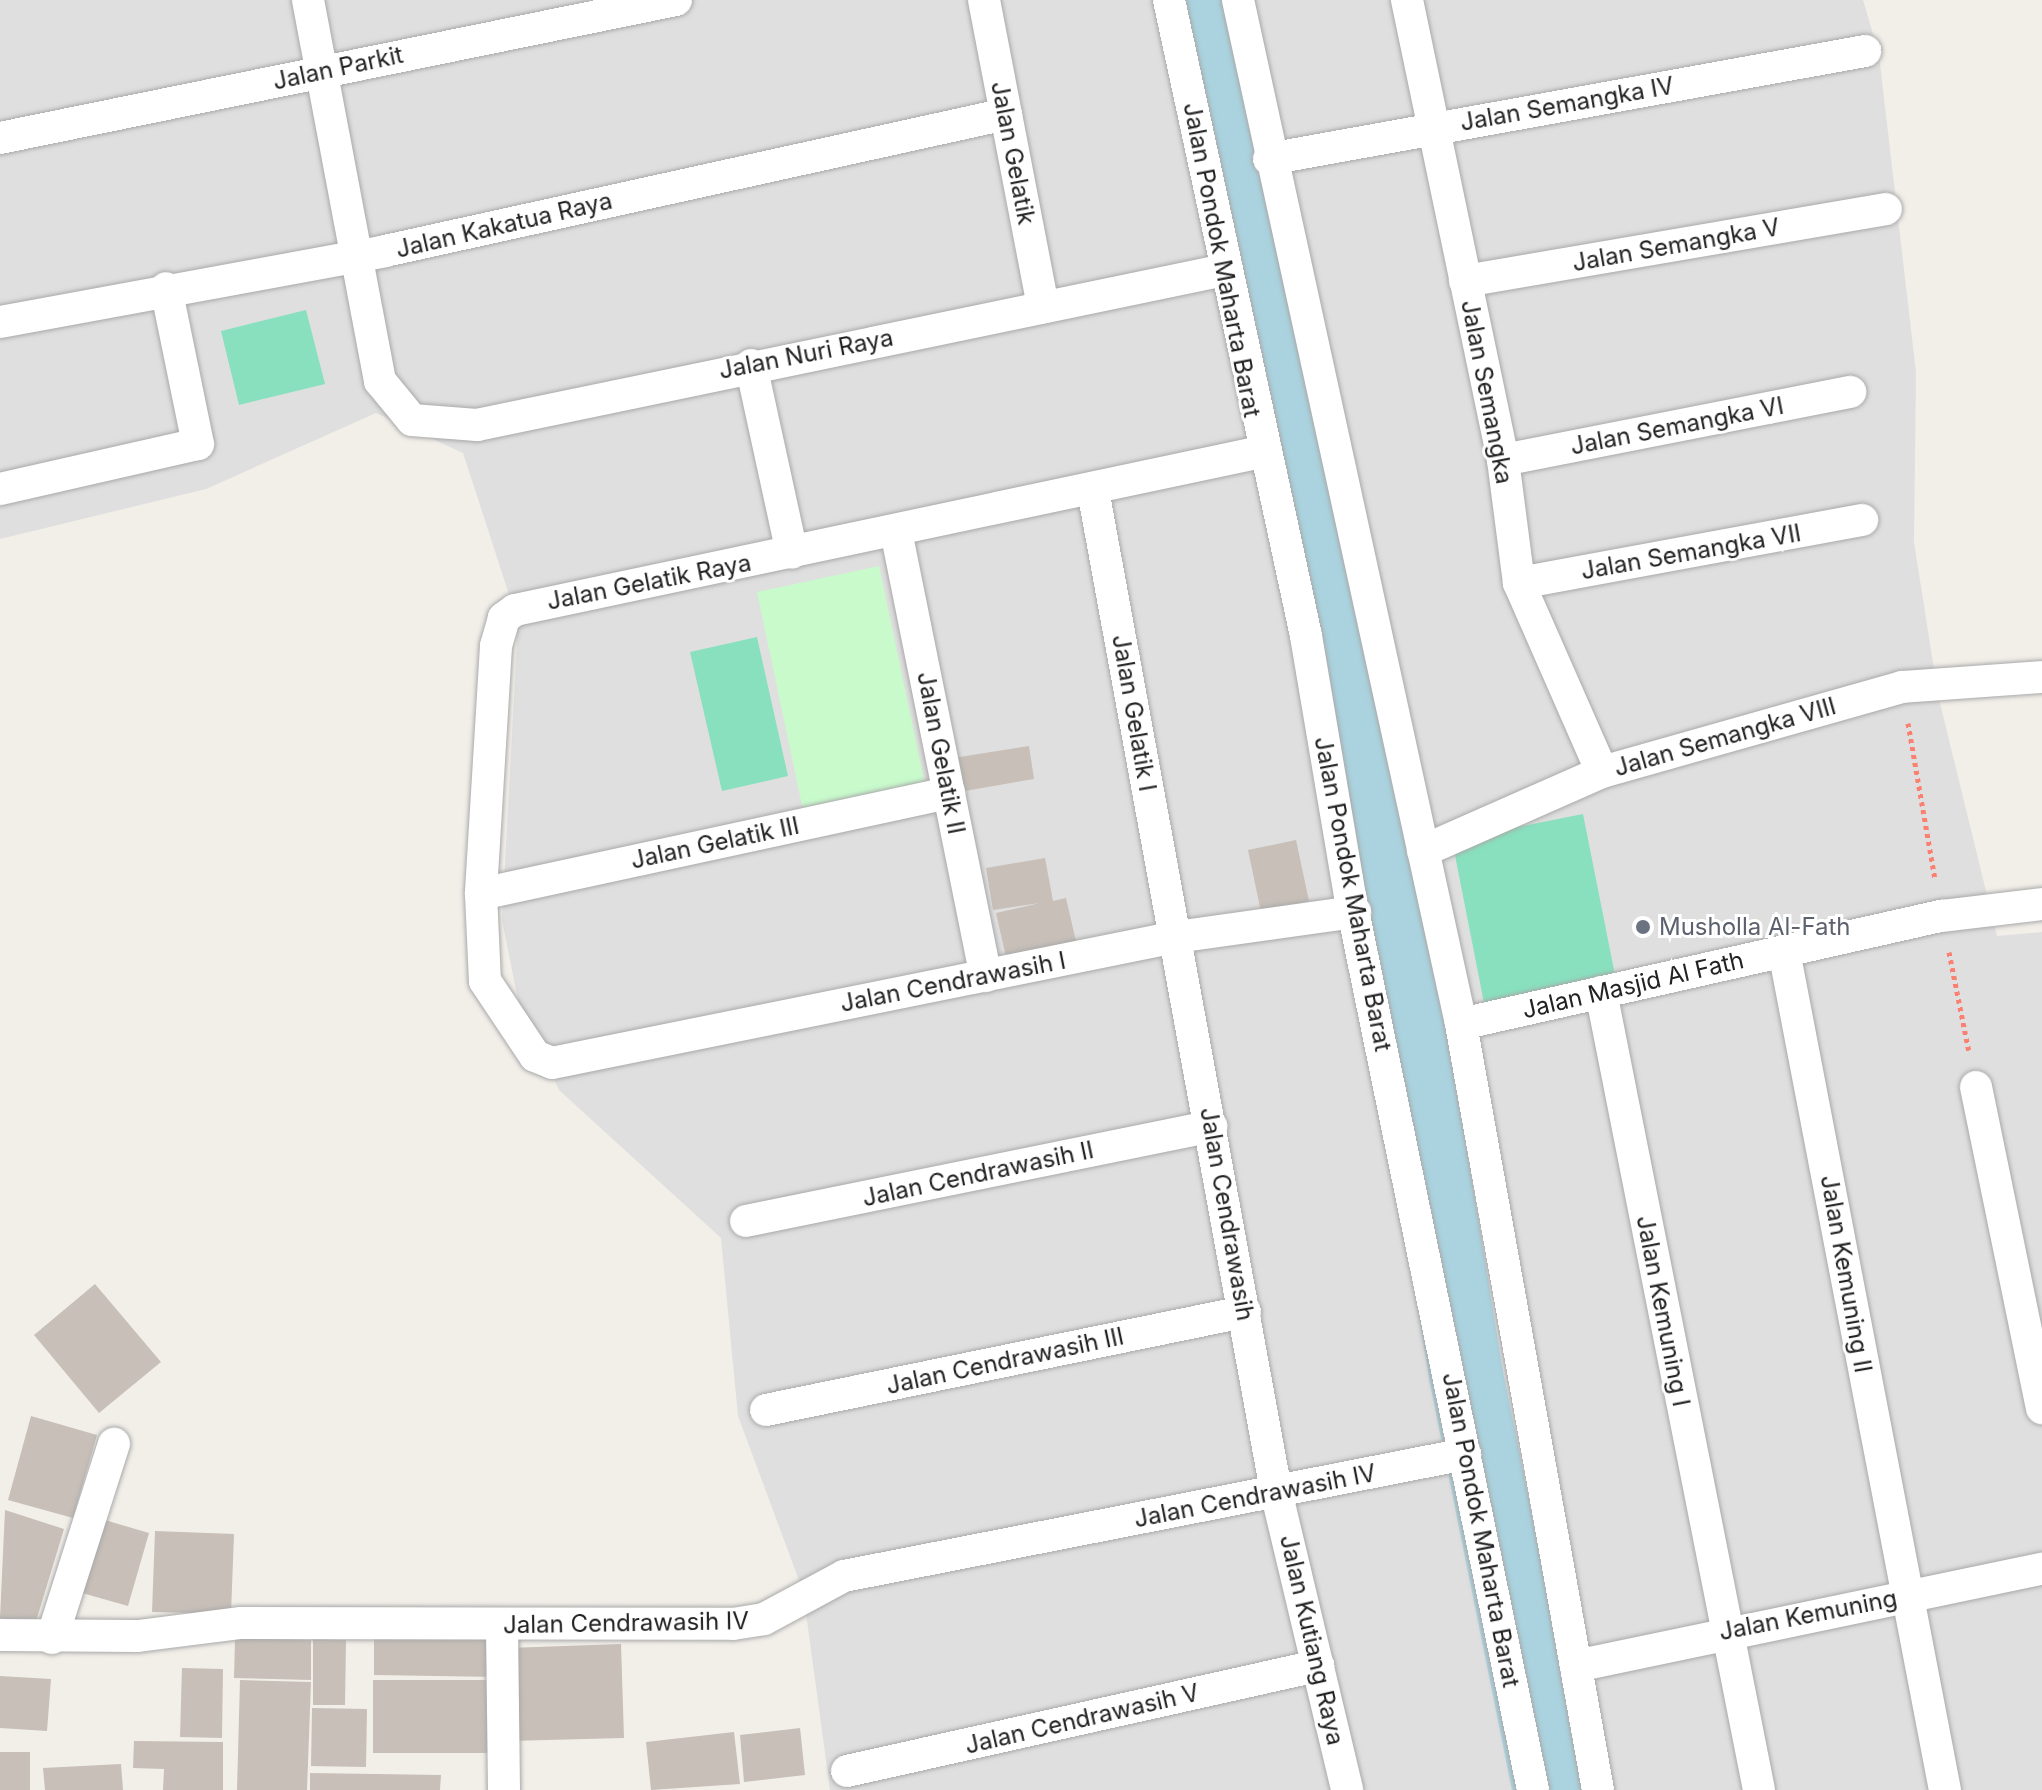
<!DOCTYPE html>
<style>
body{margin:0}
#map{position:relative;width:2042px;height:1790px;overflow:hidden;background:#f2efe9;font-family:Inter,sans-serif}
div>[style]{position:absolute}
[style*='--x']{left:calc(var(--x)*1px);top:calc(var(--y)*1px);width:calc(var(--w)*1px);rotate:calc(var(--a)*1deg)}
.residential>*{inset:0;background:#e0dfdf}
.park>*{inset:0;background:#c8facc}
.pitch>*{inset:0;background:#88e0be}
.river>*{height:74px;margin:-37px;padding:0 37px;transform-origin:37px;border-radius:37px;background:#aad3df}
.building>*{inset:0;background:#c7bfb8}
.path>*{height:5px;margin-top:-2.5px;transform-origin:0;background:repeating-linear-gradient(90deg,#fa8072 0 4px,transparent 0 8px)}
.roads{filter:drop-shadow(0 0 2px #a9a9a9) drop-shadow(0 0 2px #a9a9a9)}
.minor>*{height:32px;margin:-16px;padding:0 16px;transform-origin:16px;border-radius:16px;background:#fff}
.dots>*{width:22px;height:22px;translate:-50% -50%;box-sizing:border-box;border:4px solid #fff;border-radius:50%}
span{translate:-50% -50%;white-space:nowrap;text-align:center;line-height:1.15;-webkit-text-stroke:6px #fff;paint-order:stroke}
.street-label{font-size:24px;color:#222}
.worship-label{font-size:24px;color:#5b616d}
.left{translate:0 -50%;text-align:left}
</style>
<div id="map">
<div class="residential">
<div style="clip-path:polygon(0 0,1863px 0,1879px 55px,1916px 372px,1914px 542px,1938px 695px,1997px 936px,2042px 932px,2042px 1790px,830px 1790px,803px 1591px,738px 1416px,721px 1238px,559px 1090px,519px 1005px,502px 920px,518px 622px,463px 453px,376px 413px,206px 489px,0 539px)"></div>
</div>
<div class="park">
<div style="clip-path:polygon(879px 566px,929px 803px,807px 829px,757px 592px)"></div>
</div>
<div class="pitch">
<div style="clip-path:polygon(306px 310px,325px 384px,239px 405px,221px 331px)"></div>
<div style="clip-path:polygon(757px 637px,788px 776px,722px 791px,690px 652px)"></div>
<div style="clip-path:polygon(1583px 814px,1616px 980px,1485px 1008px,1452px 840px)"></div>
</div>
<div class="river">
<div style="--x:1196;--y:0;--w:887;--a:77.77"></div>
<div style="--x:1384;--y:867;--w:515;--a:80.83"></div>
<div style="--x:1466;--y:1375;--w:423;--a:78.6"></div>
</div>
<div class="building">
<div style="clip-path:polygon(1029px 746px,1034px 779px,959px 792px,953px 758px)"></div>
<div style="clip-path:polygon(1296px 840px,1309px 901px,1261px 912px,1248px 850px)"></div>
<div style="clip-path:polygon(1045px 858px,1053px 901px,1066px 898px,1078px 950px,1008px 966px,996px 913px,1040px 903px,993px 910px,986px 868px)"></div>
<div style="clip-path:polygon(95px 1284px,161px 1362px,99px 1413px,34px 1335px)"></div>
<div style="clip-path:polygon(31px 1416px,97px 1435px,73px 1518px,8px 1500px)"></div>
<div style="clip-path:polygon(5px 1510px,64px 1529px,34px 1628px,0 1618px)"></div>
<div style="clip-path:polygon(98px 1518px,149px 1533px,128px 1606px,75px 1591px)"></div>
<div style="clip-path:polygon(155px 1531px,234px 1534px,231px 1614px,152px 1612px)"></div>
<div style="clip-path:polygon(374px 1632px,499px 1633px,499px 1677px,374px 1675px)"></div>
<div style="clip-path:polygon(235px 1638px,311px 1640px,311px 1680px,234px 1678px)"></div>
<div style="clip-path:polygon(313px 1639px,346px 1640px,345px 1705px,313px 1705px)"></div>
<div style="clip-path:polygon(621px 1644px,624px 1738px,508px 1741px,505px 1648px)"></div>
<div style="clip-path:polygon(182px 1668px,223px 1669px,222px 1738px,180px 1737px)"></div>
<div style="clip-path:polygon(0 1676px,51px 1679px,47px 1731px,0 1728px)"></div>
<div style="clip-path:polygon(240px 1680px,311px 1682px,307px 1790px,237px 1790px)"></div>
<div style="clip-path:polygon(373px 1680px,500px 1680px,500px 1753px,373px 1753px)"></div>
<div style="clip-path:polygon(312px 1708px,367px 1709px,366px 1767px,311px 1766px)"></div>
<div style="clip-path:polygon(800px 1728px,805px 1775px,744px 1782px,740px 1735px)"></div>
<div style="clip-path:polygon(734px 1732px,740px 1784px,651px 1790px,646px 1742px)"></div>
<div style="clip-path:polygon(134px 1741px,223px 1742px,223px 1790px,163px 1790px,164px 1769px,133px 1768px)"></div>
<div style="clip-path:polygon(0 1752px,30px 1752px,30px 1790px,0 1790px)"></div>
<div style="clip-path:polygon(121px 1764px,123px 1790px,45px 1790px,43px 1768px)"></div>
<div style="clip-path:polygon(310px 1773px,441px 1775px,440px 1790px,310px 1790px)"></div>
</div>
<div class="path">
<div style="--x:1908;--y:723;--w:158;--a:80.2"></div>
<div style="--x:1949;--y:952;--w:102;--a:78.7"></div>
</div>
<div class="roads">
<div class="minor">
<div style="--x:308;--y:0;--w:388;--a:79.3"></div>
<div style="--x:380;--y:381;--w:50;--a:50.6"></div>
<div style="--x:412;--y:420;--w:65;--a:4.4"></div>
<div style="--x:477;--y:425;--w:764;--a:-11.71"></div>
<div style="--x:984;--y:0;--w:313;--a:79.1"></div>
<div style="--x:1169;--y:0;--w:651;--a:77.84"></div>
<div style="--x:1306;--y:636;--w:264;--a:80.4"></div>
<div style="--x:1350;--y:896;--w:913;--a:78.43"></div>
<div style="--x:1238;--y:0;--w:1048;--a:77.71"></div>
<div style="--x:1461;--y:1024;--w:778;--a:79.86"></div>
<div style="--x:1407;--y:0;--w:470;--a:78.2"></div>
<div style="--x:1503;--y:460;--w:124;--a:82.6"></div>
<div style="--x:1519;--y:583;--w:206;--a:66.3"></div>
<div style="--x:0;--y:138;--w:690;--a:-11.54"></div>
<div style="--x:1269;--y:159;--w:606;--a:-10.27"></div>
<div style="--x:1465;--y:281;--w:427;--a:-9.7"></div>
<div style="--x:0;--y:322;--w:391;--a:-10.4"></div>
<div style="--x:385;--y:251;--w:636;--a:-12.44"></div>
<div style="--x:751;--y:365;--w:192;--a:77.7"></div>
<div style="--x:1261;--y:452;--w:763;--a:168.04"></div>
<div style="--x:515;--y:610;--w:14;--a:144"></div>
<div style="--x:504;--y:618;--w:29;--a:106"></div>
<div style="--x:496;--y:646;--w:248;--a:93.5"></div>
<div style="--x:481;--y:894;--w:87;--a:87.4"></div>
<div style="--x:485;--y:981;--w:90;--a:56.3"></div>
<div style="--x:535;--y:1056;--w:18;--a:22"></div>
<div style="--x:552;--y:1063;--w:637;--a:-11.42"></div>
<div style="--x:1176;--y:937;--w:181;--a:-8"></div>
<div style="--x:1503;--y:460;--w:354;--a:-11.1"></div>
<div style="--x:0;--y:489;--w:203;--a:-12.8"></div>
<div style="--x:198;--y:444;--w:159;--a:-101.6"></div>
<div style="--x:1093;--y:490;--w:1018;--a:79.64"></div>
<div style="--x:1276;--y:1491;--w:307;--a:76.6"></div>
<div style="--x:896;--y:531;--w:454;--a:78.6"></div>
<div style="--x:1519;--y:583;--w:349;--a:-10.4"></div>
<div style="--x:1423;--y:851;--w:196;--a:-23.8"></div>
<div style="--x:1602;--y:772;--w:312;--a:-15.8"></div>
<div style="--x:1902;--y:687;--w:140;--a:-4.1"></div>
<div style="--x:481;--y:894;--w:479;--a:-12.2"></div>
<div style="--x:1784;--y:951;--w:854;--a:79.14"></div>
<div style="--x:1601;--y:992;--w:813;--a:78.8"></div>
<div style="--x:1461;--y:1024;--w:493;--a:-12.7"></div>
<div style="--x:1942;--y:916;--w:101;--a:-6.8"></div>
<div style="--x:1976;--y:1087;--w:328;--a:78.4"></div>
<div style="--x:746;--y:1221;--w:475;--a:-11.5"></div>
<div style="--x:766;--y:1410;--w:489;--a:-11.6"></div>
<div style="--x:502;--y:1627;--w:163;--a:89.3"></div>
<div style="--x:0;--y:1635;--w:138;--a:0.4"></div>
<div style="--x:138;--y:1636;--w:104;--a:-7.2"></div>
<div style="--x:241;--y:1623;--w:492;--a:0.1"></div>
<div style="--x:733;--y:1624;--w:31;--a:-9"></div>
<div style="--x:764;--y:1619;--w:91;--a:-28.3"></div>
<div style="--x:844;--y:1576;--w:633;--a:-11.11"></div>
<div style="--x:52;--y:1638;--w:204;--a:-72.3"></div>
<div style="--x:1576;--y:1666;--w:476;--a:-11.8"></div>
<div style="--x:847;--y:1771;--w:483;--a:-12.6"></div>
</div>
</div>
<div class="dots">
<div style="left:1643px;top:927px;background:#6b7280"></div>
</div>
<div class="street-label">
<span style="left:338px;top:68px;rotate:-12deg">Jalan Parkit</span>
<span style="left:1567px;top:104px;rotate:-10deg">Jalan Semangka IV</span>
<span style="left:1013px;top:153px;rotate:79deg">Jalan Gelatik</span>
<span style="left:504px;top:225px;rotate:-13deg">Jalan Kakatua Raya</span>
<span style="left:1676px;top:245px;rotate:-10deg">Jalan Semangka V</span>
<span style="left:1222px;top:260px;rotate:79deg">Jalan Pondok Maharta Barat</span>
<span style="left:806px;top:354px;rotate:-11deg">Jalan Nuri Raya</span>
<span style="left:1487px;top:392px;rotate:79deg">Jalan Semangka</span>
<span style="left:1677px;top:426px;rotate:-11deg">Jalan Semangka VI</span>
<span style="left:1691px;top:552px;rotate:-10deg">Jalan Semangka VII</span>
<span style="left:649px;top:582px;rotate:-11deg">Jalan Gelatik Raya</span>
<span style="left:1134px;top:713px;rotate:80deg">Jalan Gelatik I</span>
<span style="left:1725px;top:737px;rotate:-16deg">Jalan Semangka VIII</span>
<span style="left:941px;top:753px;rotate:79deg">Jalan Gelatik II</span>
<span style="left:715px;top:843px;rotate:-12deg">Jalan Gelatik III</span>
<span style="left:1353px;top:894px;rotate:79deg">Jalan Pondok Maharta Barat</span>
<span style="left:953px;top:982px;rotate:-11deg">Jalan Cendrawasih I</span>
<span style="left:1633px;top:985px;rotate:-13deg">Jalan Masjid Al Fath</span>
<span style="left:978px;top:1174px;rotate:-12deg">Jalan Cendrawasih II</span>
<span style="left:1227px;top:1214px;rotate:80deg">Jalan Cendrawasih</span>
<span style="left:1846px;top:1274px;rotate:80deg">Jalan Kemuning II</span>
<span style="left:1663px;top:1311px;rotate:79deg">Jalan Kemuning I</span>
<span style="left:1005px;top:1361px;rotate:-12deg">Jalan Cendrawasih III</span>
<span style="left:1255px;top:1496px;rotate:-11deg">Jalan Cendrawasih IV</span>
<span style="left:1481px;top:1530px;rotate:79deg">Jalan Pondok Maharta Barat</span>
<span style="left:1808px;top:1615px;rotate:-11deg">Jalan Kemuning</span>
<span style="left:626px;top:1623px;rotate:-1deg">Jalan Cendrawasih IV</span>
<span style="left:1312px;top:1640px;rotate:77deg">Jalan Kutiang Raya</span>
<span style="left:1082px;top:1719px;rotate:-13deg">Jalan Cendrawasih V</span>
</div>
<div class="worship-label">
<span class="left" style="left:1659px;top:927px">Musholla Al-Fath</span>
</div>
</div>
